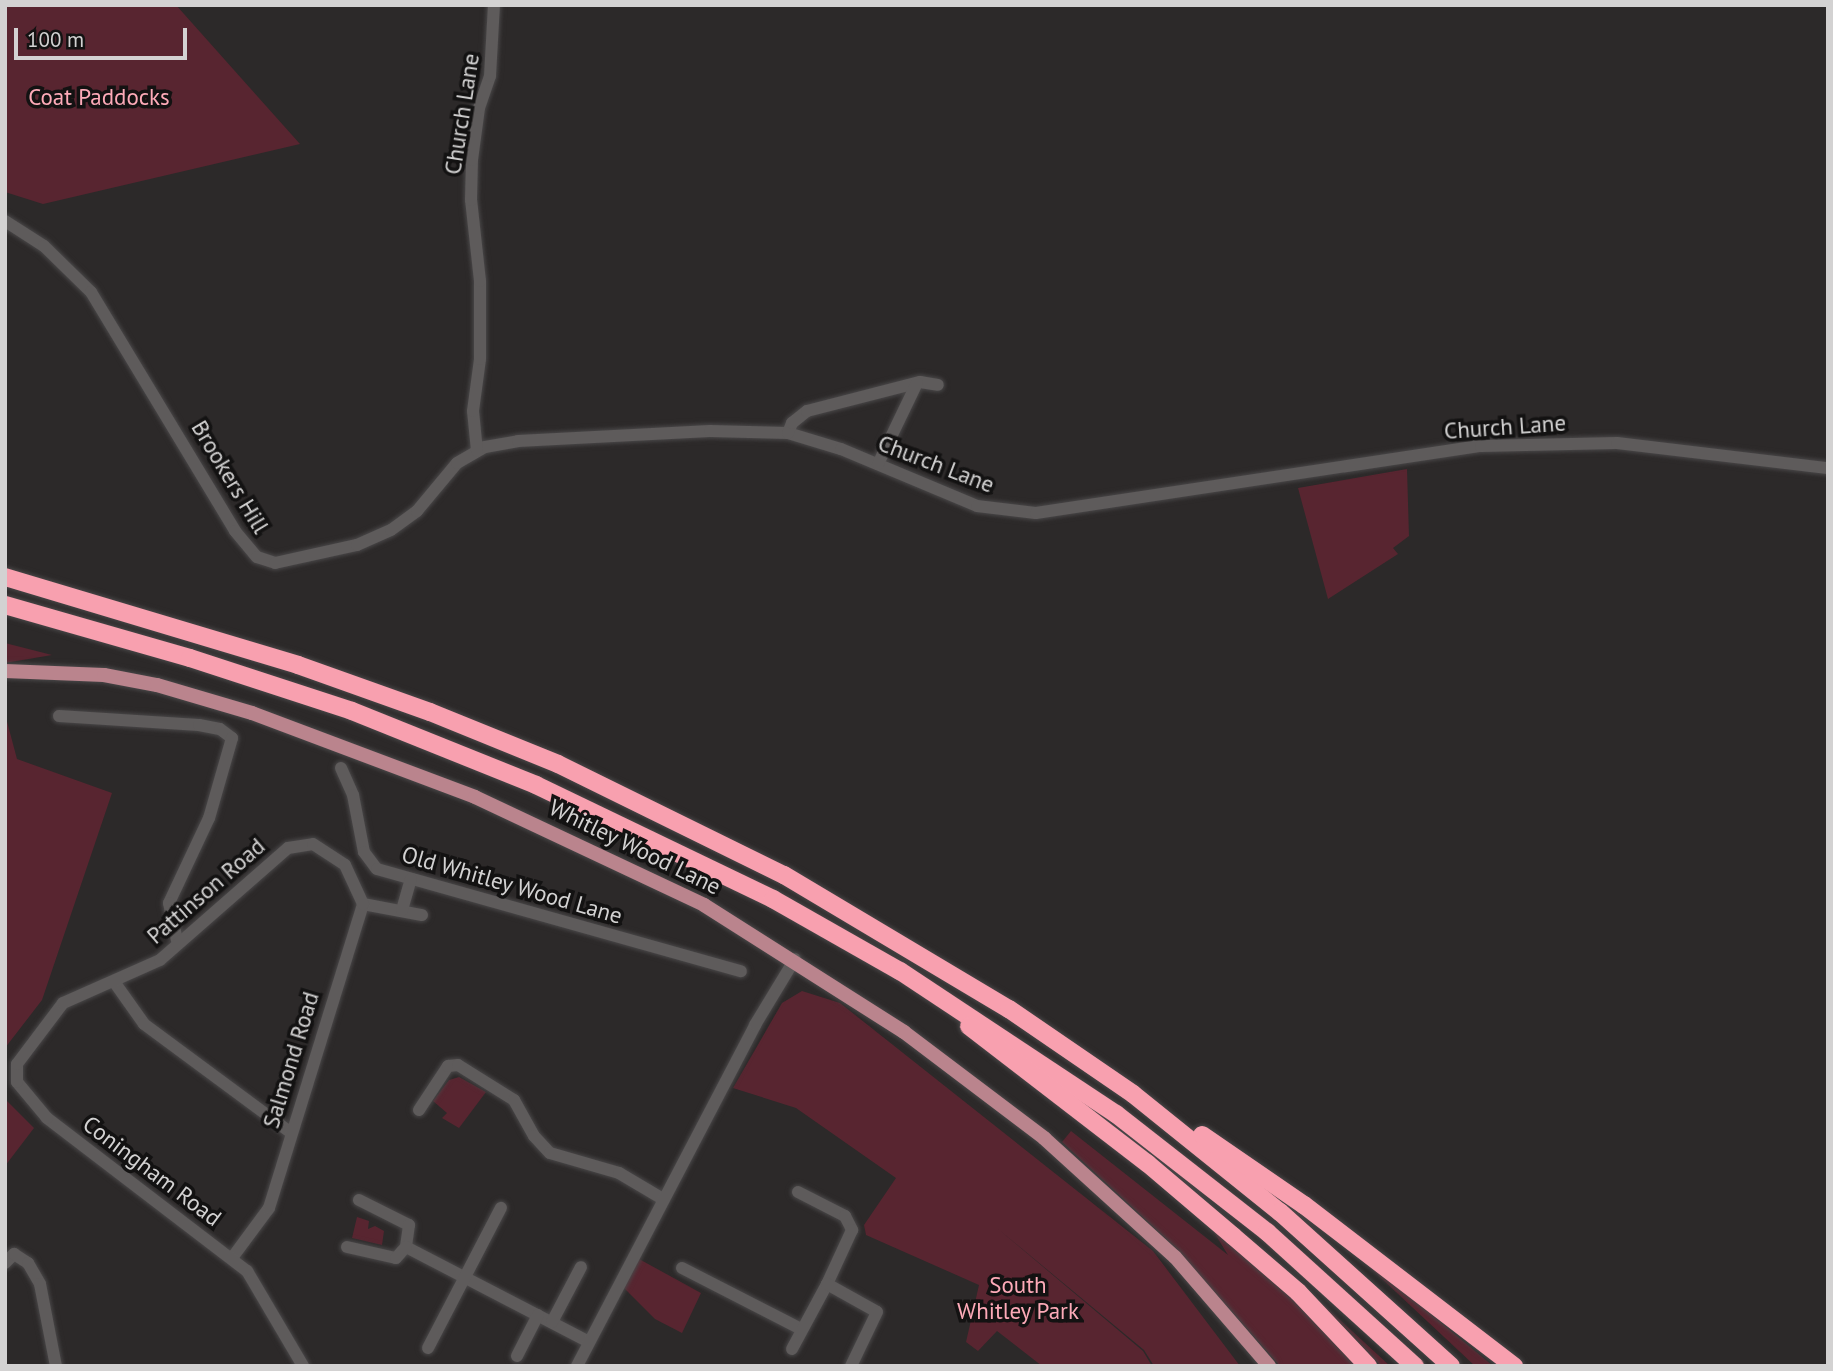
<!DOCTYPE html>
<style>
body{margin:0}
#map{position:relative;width:1833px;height:1371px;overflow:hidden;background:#2c2929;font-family:"PT Sans",sans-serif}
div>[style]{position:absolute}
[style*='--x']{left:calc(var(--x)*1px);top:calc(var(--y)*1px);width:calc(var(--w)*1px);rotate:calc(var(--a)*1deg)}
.green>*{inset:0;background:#582530}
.roads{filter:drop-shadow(0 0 2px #494748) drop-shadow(0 0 2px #494748)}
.minor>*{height:12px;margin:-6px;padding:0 6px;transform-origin:6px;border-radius:6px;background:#5e5b5b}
.major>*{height:14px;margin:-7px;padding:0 7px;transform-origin:7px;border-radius:7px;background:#ba848d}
.highway>*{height:18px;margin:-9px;padding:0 9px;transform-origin:9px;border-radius:9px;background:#f8a0af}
span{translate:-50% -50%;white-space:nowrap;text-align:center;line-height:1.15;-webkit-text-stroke:7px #131212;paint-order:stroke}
.park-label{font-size:23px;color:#fdaab8}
.street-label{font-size:23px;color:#d3d2d2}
.frame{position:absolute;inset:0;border:7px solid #d3d2d2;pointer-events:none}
.scale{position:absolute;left:14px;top:28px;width:173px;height:32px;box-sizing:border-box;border:4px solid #d3d2d2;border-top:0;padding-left:9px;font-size:21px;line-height:24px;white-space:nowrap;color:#d3d2d2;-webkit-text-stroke:5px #131212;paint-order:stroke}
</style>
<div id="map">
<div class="green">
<div style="clip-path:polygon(5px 5px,176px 5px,300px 144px,43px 204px,5px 192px)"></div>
<div style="clip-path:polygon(1407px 469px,1409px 536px,1393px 548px,1398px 554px,1328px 599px,1298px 488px)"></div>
<div style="clip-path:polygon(5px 643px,52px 655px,5px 663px)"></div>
<div style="clip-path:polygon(5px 714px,17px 759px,112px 793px,42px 1000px,5px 1048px)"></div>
<div style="clip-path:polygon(802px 991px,840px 1003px,1153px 1251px,1240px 1366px,1154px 1366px,1144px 1350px,997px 1228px,1143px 1351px,1152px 1366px,1042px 1366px,997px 1331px,978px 1351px,966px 1342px,979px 1285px,866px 1235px,864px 1225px,896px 1178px,796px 1108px,733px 1088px,782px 1003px)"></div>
<div style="clip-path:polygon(459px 1077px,486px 1092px,459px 1128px,442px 1118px,447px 1113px,433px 1101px,449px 1080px)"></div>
<div style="clip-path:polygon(5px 1099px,34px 1128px,5px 1166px)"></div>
<div style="clip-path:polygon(1071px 1131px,1228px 1255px,1212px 1229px,1298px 1304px,1357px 1366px,1280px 1366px,1174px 1246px,1062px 1142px)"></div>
<div style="clip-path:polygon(357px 1217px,369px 1221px,368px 1229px,375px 1226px,384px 1231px,382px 1245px,352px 1238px)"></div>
<div style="clip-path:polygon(639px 1259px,701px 1293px,682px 1333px,655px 1319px,623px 1287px)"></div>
<div style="clip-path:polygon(1365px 1263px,1380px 1272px,1493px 1366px,1475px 1366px)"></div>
<div style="clip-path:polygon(1315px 1297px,1390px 1366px,1381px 1366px)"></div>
</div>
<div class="roads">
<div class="minor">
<div style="--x:5;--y:221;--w:46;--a:32.7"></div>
<div style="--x:44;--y:246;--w:66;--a:44.4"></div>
<div style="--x:91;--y:292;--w:279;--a:58.9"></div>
<div style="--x:235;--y:531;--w:34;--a:50"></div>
<div style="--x:257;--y:557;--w:19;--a:18"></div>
<div style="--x:275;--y:563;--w:84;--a:-12.4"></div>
<div style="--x:357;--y:545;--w:37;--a:-24"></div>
<div style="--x:391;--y:530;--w:32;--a:-36"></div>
<div style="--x:417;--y:511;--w:62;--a:-50.2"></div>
<div style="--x:457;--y:463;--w:32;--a:-30"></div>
<div style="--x:485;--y:447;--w:34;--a:-10"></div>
<div style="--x:518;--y:441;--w:192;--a:-3"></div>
<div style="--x:710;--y:431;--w:78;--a:1.5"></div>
<div style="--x:788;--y:433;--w:55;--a:16.8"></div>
<div style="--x:841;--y:449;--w:147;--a:22.7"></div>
<div style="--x:977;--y:506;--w:59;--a:6.8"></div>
<div style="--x:1036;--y:513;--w:450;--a:-8.6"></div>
<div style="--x:1481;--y:446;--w:136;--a:-1.3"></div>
<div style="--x:1617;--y:443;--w:212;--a:6.8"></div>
<div style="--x:788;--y:433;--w:11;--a:-68"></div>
<div style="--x:792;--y:423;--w:19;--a:-39"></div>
<div style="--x:807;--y:411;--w:117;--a:-14.4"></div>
<div style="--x:920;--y:382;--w:18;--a:9"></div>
<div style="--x:477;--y:451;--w:40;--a:-95.7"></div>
<div style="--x:473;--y:411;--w:52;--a:-82.3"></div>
<div style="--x:480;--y:359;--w:78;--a:-90"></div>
<div style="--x:480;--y:281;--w:81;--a:-96.3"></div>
<div style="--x:471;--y:200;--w:40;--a:-88.6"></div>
<div style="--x:472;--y:160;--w:52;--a:-82.3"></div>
<div style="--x:479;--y:108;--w:34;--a:-71"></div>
<div style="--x:490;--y:76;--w:71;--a:-86.8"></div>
<div style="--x:878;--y:464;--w:90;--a:-64.3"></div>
<div style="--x:59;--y:716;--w:140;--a:3.7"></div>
<div style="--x:199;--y:725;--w:21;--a:11"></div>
<div style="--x:220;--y:729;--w:15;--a:37"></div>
<div style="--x:232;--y:738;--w:83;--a:106"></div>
<div style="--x:209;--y:818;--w:94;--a:115.2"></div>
<div style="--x:169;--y:903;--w:39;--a:78"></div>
<div style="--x:341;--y:768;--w:30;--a:66"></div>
<div style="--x:353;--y:795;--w:58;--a:79.1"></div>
<div style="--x:364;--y:852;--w:21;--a:53"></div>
<div style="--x:377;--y:869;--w:378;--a:15.7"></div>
<div style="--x:363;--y:904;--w:60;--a:10.6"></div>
<div style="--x:402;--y:910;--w:32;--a:-74"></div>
<div style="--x:115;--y:983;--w:50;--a:54.7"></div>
<div style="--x:144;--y:1024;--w:182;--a:36.5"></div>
<div style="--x:419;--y:1110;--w:53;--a:-56.6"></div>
<div style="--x:448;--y:1066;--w:10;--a:-6"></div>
<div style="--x:458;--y:1065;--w:66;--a:32"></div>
<div style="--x:514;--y:1100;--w:41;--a:60.9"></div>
<div style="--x:534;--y:1136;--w:23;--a:47"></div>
<div style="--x:550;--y:1153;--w:72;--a:16.2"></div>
<div style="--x:619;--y:1173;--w:51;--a:30.6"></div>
<div style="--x:798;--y:1192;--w:53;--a:27.1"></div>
<div style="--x:845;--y:1216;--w:16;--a:63"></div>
<div style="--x:852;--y:1230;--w:60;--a:114.8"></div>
<div style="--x:359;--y:1200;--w:56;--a:26.6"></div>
<div style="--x:409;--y:1225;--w:22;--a:98"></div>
<div style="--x:406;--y:1247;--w:206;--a:27.4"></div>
<div style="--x:347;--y:1247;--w:50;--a:12.7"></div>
<div style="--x:396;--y:1258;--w:15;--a:-48"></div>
<div style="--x:232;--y:1258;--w:62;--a:-53.5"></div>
<div style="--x:269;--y:1208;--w:318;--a:-72.8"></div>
<div style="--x:5;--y:1263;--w:13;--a:-45"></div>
<div style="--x:14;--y:1254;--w:17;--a:33"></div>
<div style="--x:28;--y:1263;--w:24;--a:60"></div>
<div style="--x:40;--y:1284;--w:84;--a:79"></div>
<div style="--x:682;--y:1268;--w:134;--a:27.1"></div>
<div style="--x:552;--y:1322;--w:62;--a:-62.2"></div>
<div style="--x:428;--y:1348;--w:158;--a:-62.5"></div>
<div style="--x:792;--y:1349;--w:74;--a:-61.7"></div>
<div style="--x:827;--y:1284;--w:57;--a:29.2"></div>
<div style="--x:877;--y:1312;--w:60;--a:115.7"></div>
<div style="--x:517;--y:1356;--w:46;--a:-62.9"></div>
<div style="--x:303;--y:1366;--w:110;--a:-120.5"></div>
<div style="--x:247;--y:1271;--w:252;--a:-142.6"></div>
<div style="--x:47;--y:1118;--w:47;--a:-129.8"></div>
<div style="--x:17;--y:1082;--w:18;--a:-90"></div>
<div style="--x:17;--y:1064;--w:76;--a:-53"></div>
<div style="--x:63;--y:1003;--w:106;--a:-23.9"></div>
<div style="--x:160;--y:960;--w:170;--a:-41.2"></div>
<div style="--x:288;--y:848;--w:25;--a:-9"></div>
<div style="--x:313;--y:844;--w:38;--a:33"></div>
<div style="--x:345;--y:865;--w:43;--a:65.2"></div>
<div style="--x:577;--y:1366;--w:385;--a:-62.4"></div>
<div style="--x:755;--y:1025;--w:77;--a:-58.8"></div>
</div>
<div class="major">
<div style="--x:5;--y:671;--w:99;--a:2.3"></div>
<div style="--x:104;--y:675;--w:54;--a:10.7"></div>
<div style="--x:157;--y:685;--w:99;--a:16.4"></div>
<div style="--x:252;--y:713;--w:238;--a:20.6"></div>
<div style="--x:475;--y:797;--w:253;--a:25.2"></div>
<div style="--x:704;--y:905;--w:237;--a:32.4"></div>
<div style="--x:904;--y:1032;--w:176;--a:37.1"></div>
<div style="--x:1044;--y:1138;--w:177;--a:42.3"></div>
<div style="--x:1175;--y:1257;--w:144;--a:49.2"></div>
</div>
<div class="highway">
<div style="--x:5;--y:577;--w:306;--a:16.7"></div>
<div style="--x:298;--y:665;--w:140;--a:19.6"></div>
<div style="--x:430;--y:712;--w:138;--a:22.1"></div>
<div style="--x:558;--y:764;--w:252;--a:26.2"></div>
<div style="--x:784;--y:875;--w:262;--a:30.8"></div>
<div style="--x:1009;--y:1009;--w:150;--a:34.4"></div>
<div style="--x:1133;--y:1094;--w:189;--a:38.8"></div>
<div style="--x:1280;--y:1212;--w:230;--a:42"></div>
<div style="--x:5;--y:605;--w:192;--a:16"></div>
<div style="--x:190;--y:658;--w:170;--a:18.1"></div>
<div style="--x:352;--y:711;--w:198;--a:21.9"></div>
<div style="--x:536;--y:785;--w:263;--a:25.7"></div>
<div style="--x:773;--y:899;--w:146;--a:29.6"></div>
<div style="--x:900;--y:971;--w:259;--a:33.5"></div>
<div style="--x:1116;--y:1114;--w:192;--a:38"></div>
<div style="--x:1267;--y:1232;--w:200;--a:42.2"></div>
<div style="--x:969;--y:1026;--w:225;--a:37.6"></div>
<div style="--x:1147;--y:1163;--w:113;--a:40.3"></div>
<div style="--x:1233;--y:1236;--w:86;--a:40.7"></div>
<div style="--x:1298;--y:1292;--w:102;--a:46.6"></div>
<div style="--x:1202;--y:1135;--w:124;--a:34.5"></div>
<div style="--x:1304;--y:1205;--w:265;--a:37.5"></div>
</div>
</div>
<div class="park-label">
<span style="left:99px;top:97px">Coat Paddocks</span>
<span style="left:1018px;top:1298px">South<br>Whitley Park</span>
</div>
<div class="street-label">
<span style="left:462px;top:114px;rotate:-81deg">Church Lane</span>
<span style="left:1505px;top:427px;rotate:-4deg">Church Lane</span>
<span style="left:936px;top:464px;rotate:21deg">Church Lane</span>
<span style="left:230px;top:477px;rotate:59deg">Brookers Hill</span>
<span style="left:635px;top:847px;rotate:26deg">Whitley Wood Lane</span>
<span style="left:512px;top:885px;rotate:16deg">Old Whitley Wood Lane</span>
<span style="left:206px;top:891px;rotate:-41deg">Pattinson Road</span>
<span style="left:291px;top:1060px;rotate:-73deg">Salmond Road</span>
<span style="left:152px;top:1171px;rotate:37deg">Coningham Road</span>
</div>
<div class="frame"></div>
<div class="scale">100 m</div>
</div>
